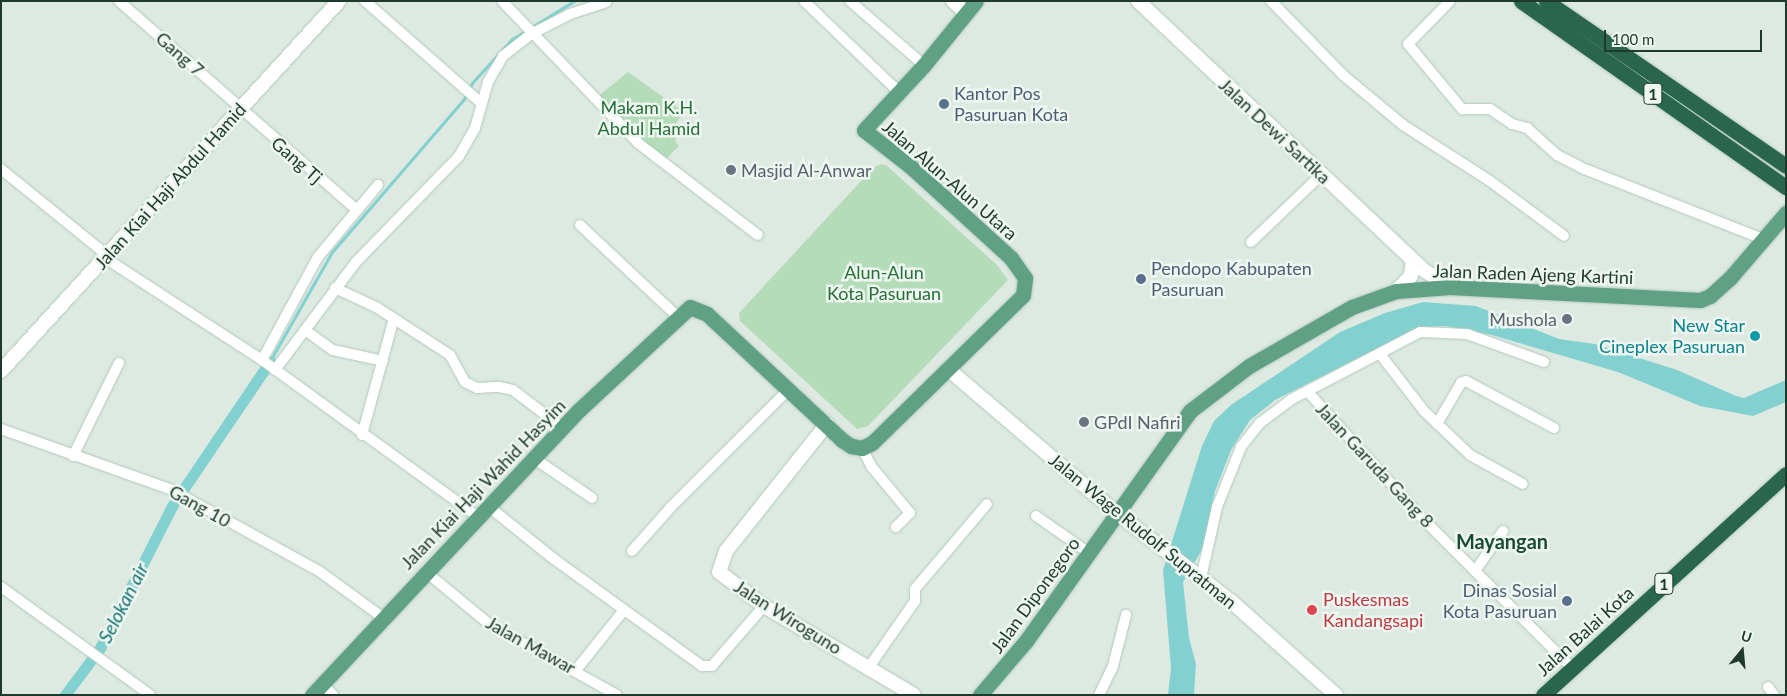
<!DOCTYPE html>
<style>
body{margin:0}
#map{position:relative;width:1787px;height:696px;overflow:hidden;background:#dde9e1;font-family:Lato,sans-serif}
div>[style]{position:absolute}
[style*='--x']{left:calc(var(--x)*1px);top:calc(var(--y)*1px);width:calc(var(--w)*1px);rotate:calc(var(--a)*1deg)}
.green>*{inset:0;background:#b4dcb8}
.water>*{inset:0;background:#82d1d0}
.stream>*{height:3px;margin:-1.5px;padding:0 1.5px;transform-origin:1.5px;border-radius:1.5px;background:#82d1d0}
.canal>*{height:11px;margin:-5.5px;padding:0 5.5px;transform-origin:5.5px;border-radius:5.5px;background:#82d1d0}
.roads{filter:drop-shadow(0 0 1px #b0c9bc) drop-shadow(0 0 1px #b0c9bc)}
.street>*{height:10px;margin:-5px;padding:0 5px;transform-origin:5px;border-radius:5px;background:#fff}
.secondary>*{height:14px;margin:-7px;padding:0 7px;transform-origin:7px;border-radius:7px;background:#fff}
.primary>*{height:15px;margin:-7.5px;padding:0 7.5px;transform-origin:7.5px;border-radius:7.5px;background:#60a085}
.highway>*{height:15px;margin:-7.5px;padding:0 7.5px;transform-origin:7.5px;border-radius:7.5px;background:#2a654f}
.dots>*{width:14px;height:14px;translate:-50% -50%;box-sizing:border-box;border:2px solid #edf6f0;border-radius:50%}
span{translate:-50% -50%;white-space:nowrap;text-align:center;line-height:1.15;-webkit-text-stroke:5px #edf6f0;paint-order:stroke}
.shield-label span{padding:1px 4px;background:#edf6f0;border:1px solid;border-radius:4px;-webkit-text-stroke-width:0}
.shield-label{font-size:16px;color:#1e392d;font-weight:700}
.street-label{font-size:18px;color:#1e392d}
.service-label{font-size:18px;color:#4e5e75}
.left{translate:0 -50%;text-align:left}
.right{translate:-100% -50%;text-align:right}
.park-label{font-size:18px;color:#287037}
.worship-label{font-size:18px;color:#5b616d}
.culture-label{font-size:18px;color:#0d838f}
.health-label{font-size:18px;color:#be3a42}
.water-label{font-size:19px;color:#187575;font-style:italic}
.quarter-label{font-size:20px;color:#1a4b37;font-weight:700}
.frame{position:absolute;inset:0;border:2px solid #1e392d;pointer-events:none}
.north{position:absolute;left:1717px;top:626px;width:50px;height:50px;-webkit-text-stroke:4px #edf6f0;paint-order:stroke;rotate:17deg;font-size:14px;font-weight:700;line-height:20px;text-align:center;color:#1e392d}
.north::after{content:'';display:block;margin:auto;width:18px;height:22px;background:#1e392d;clip-path:polygon(50% 0,100% 100%,50% 72%,0 100%)}
.scale{position:absolute;left:1604px;top:30px;width:158px;height:22px;box-sizing:border-box;border:2px solid #1e392d;border-top:0;padding-left:6px;font-size:15px;line-height:18px;white-space:nowrap;color:#1e392d;-webkit-text-stroke:4px #edf6f0;paint-order:stroke}
</style>
<div id="map">
<div class="green">
<div style="clip-path:polygon(628px 72px,684px 112px,672px 129px,678px 133px,675px 141px,679px 146px,662px 163px,596px 98px)"></div>
<div style="clip-path:polygon(881px 164px,886px 165px,997px 265px,1008px 280px,868px 426px,857px 429px,740px 321px,739px 313px,873px 168px)"></div>
</div>
<div class="water">
<div style="clip-path:polygon(1423px 302px,1476px 306px,1559px 339px,1595px 344px,1677px 370px,1736px 396px,1744px 398px,1786px 380px,1786px 402px,1753px 416px,1700px 406px,1618px 372px,1492px 335px,1445px 326px,1420px 327px,1275px 400px,1250px 420px,1231px 450px,1215px 491px,1203px 548px,1183px 582px,1189px 638px,1196px 664px,1194px 695px,1168px 695px,1171px 668px,1163px 570px,1202px 446px,1214px 421px,1231px 405px,1340px 332px,1385px 313px)"></div>
</div>
<div class="stream">
<div style="--x:270;--y:361;--w:125;--a:-60.4"></div>
<div style="--x:332;--y:252;--w:202;--a:-49.2"></div>
<div style="--x:464;--y:99;--w:18;--a:-63"></div>
<div style="--x:472;--y:83;--w:59;--a:-47.7"></div>
<div style="--x:512;--y:39;--w:73;--a:-31.5"></div>
</div>
<div class="canal">
<div style="--x:65;--y:695;--w:59;--a:-53.3"></div>
<div style="--x:100;--y:648;--w:159;--a:-63.1"></div>
<div style="--x:172;--y:506;--w:175;--a:-55.9"></div>
</div>
<div class="roads">
<div class="street">
<div style="--x:119;--y:1;--w:315;--a:41.3"></div>
<div style="--x:365;--y:1;--w:153;--a:41.3"></div>
<div style="--x:502;--y:1;--w:197;--a:46.2"></div>
<div style="--x:638;--y:143;--w:151;--a:37.5"></div>
<div style="--x:804;--y:1;--w:132;--a:43.8"></div>
<div style="--x:850;--y:1;--w:98;--a:40.9"></div>
<div style="--x:1271;--y:1;--w:103;--a:45.8"></div>
<div style="--x:1343;--y:75;--w:78;--a:39.8"></div>
<div style="--x:1403;--y:125;--w:103;--a:32.8"></div>
<div style="--x:1490;--y:181;--w:92;--a:36.6"></div>
<div style="--x:1450;--y:1;--w:60;--a:134.3"></div>
<div style="--x:1408;--y:44;--w:85;--a:50.3"></div>
<div style="--x:1462;--y:109;--w:28;--a:0"></div>
<div style="--x:1490;--y:109;--w:27;--a:34"></div>
<div style="--x:1512;--y:124;--w:16;--a:15"></div>
<div style="--x:1527;--y:128;--w:40;--a:42"></div>
<div style="--x:1557;--y:155;--w:28;--a:27"></div>
<div style="--x:1582;--y:168;--w:194;--a:21.4"></div>
<div style="--x:1;--y:169;--w:136;--a:39.1"></div>
<div style="--x:580;--y:225;--w:134;--a:43.2"></div>
<div style="--x:1251;--y:242;--w:97;--a:-43.7"></div>
<div style="--x:105;--y:258;--w:187;--a:33"></div>
<div style="--x:262;--y:360;--w:266;--a:36"></div>
<div style="--x:335;--y:288;--w:45;--a:24.9"></div>
<div style="--x:376;--y:307;--w:88;--a:33"></div>
<div style="--x:450;--y:355;--w:31;--a:61"></div>
<div style="--x:465;--y:382;--w:13;--a:27"></div>
<div style="--x:477;--y:388;--w:22;--a:-3"></div>
<div style="--x:499;--y:387;--w:14;--a:12"></div>
<div style="--x:513;--y:390;--w:64;--a:37.4"></div>
<div style="--x:305;--y:330;--w:34;--a:36"></div>
<div style="--x:333;--y:350;--w:51;--a:12.4"></div>
<div style="--x:1380;--y:354;--w:72;--a:52.3"></div>
<div style="--x:1424;--y:411;--w:64;--a:43.7"></div>
<div style="--x:1470;--y:455;--w:60;--a:28.7"></div>
<div style="--x:262;--y:360;--w:117;--a:-61.5"></div>
<div style="--x:318;--y:257;--w:94;--a:-50.2"></div>
<div style="--x:275;--y:370;--w:135;--a:-53.1"></div>
<div style="--x:356;--y:262;--w:148;--a:-45.8"></div>
<div style="--x:459;--y:156;--w:32;--a:-60"></div>
<div style="--x:475;--y:128;--w:48;--a:-74.2"></div>
<div style="--x:488;--y:82;--w:30;--a:-60"></div>
<div style="--x:503;--y:56;--w:36;--a:-38"></div>
<div style="--x:531;--y:34;--w:44;--a:-27.1"></div>
<div style="--x:570;--y:14;--w:38;--a:-18"></div>
<div style="--x:1307;--y:391;--w:174;--a:47.8"></div>
<div style="--x:1424;--y:520;--w:208;--a:45"></div>
<div style="--x:1437;--y:424;--w:48;--a:-59.7"></div>
<div style="--x:1461;--y:383;--w:5;--a:-22"></div>
<div style="--x:1466;--y:381;--w:100;--a:28.1"></div>
<div style="--x:1;--y:429;--w:182;--a:19.6"></div>
<div style="--x:172;--y:490;--w:168;--a:28.9"></div>
<div style="--x:319;--y:571;--w:78;--a:36.1"></div>
<div style="--x:362;--y:435;--w:121;--a:-74.7"></div>
<div style="--x:862;--y:448;--w:20;--a:63"></div>
<div style="--x:871;--y:466;--w:61;--a:50.3"></div>
<div style="--x:910;--y:513;--w:20;--a:135"></div>
<div style="--x:73;--y:456;--w:104;--a:-63.7"></div>
<div style="--x:535;--y:459;--w:69;--a:34.4"></div>
<div style="--x:488;--y:506;--w:85;--a:38.8"></div>
<div style="--x:554;--y:559;--w:183;--a:35.9"></div>
<div style="--x:702;--y:666;--w:10;--a:0"></div>
<div style="--x:712;--y:666;--w:79;--a:-49.1"></div>
<div style="--x:1036;--y:516;--w:65;--a:34.9"></div>
<div style="--x:632;--y:551;--w:59;--a:-48.4"></div>
<div style="--x:671;--y:507;--w:167;--a:-45"></div>
<div style="--x:1475;--y:571;--w:49;--a:-55"></div>
<div style="--x:426;--y:572;--w:82;--a:39.5"></div>
<div style="--x:489;--y:624;--w:146;--a:29"></div>
<div style="--x:1201;--y:578;--w:73;--a:-77.3"></div>
<div style="--x:1217;--y:507;--w:65;--a:-68.2"></div>
<div style="--x:1241;--y:447;--w:31;--a:-52"></div>
<div style="--x:1260;--y:423;--w:40;--a:-37"></div>
<div style="--x:1292;--y:399;--w:144;--a:-27.6"></div>
<div style="--x:1420;--y:332;--w:47;--a:2.4"></div>
<div style="--x:1467;--y:334;--w:82;--a:20"></div>
<div style="--x:1;--y:587;--w:184;--a:35.9"></div>
<div style="--x:869;--y:667;--w:80;--a:-55.1"></div>
<div style="--x:915;--y:601;--w:12;--a:-90"></div>
<div style="--x:915;--y:589;--w:111;--a:-49.7"></div>
<div style="--x:576;--y:670;--w:77;--a:-51.3"></div>
<div style="--x:322;--y:684;--w:16;--a:45"></div>
<div style="--x:1768;--y:687;--w:10;--a:53"></div>
<div style="--x:1099;--y:695;--w:32;--a:-64"></div>
<div style="--x:1113;--y:666;--w:53;--a:-75.7"></div>
</div>
<div class="secondary">
<div style="--x:953;--y:1;--w:16;--a:43"></div>
<div style="--x:1138;--y:1;--w:390;--a:43.3"></div>
<div style="--x:1422;--y:269;--w:33;--a:33"></div>
<div style="--x:1396;--y:291;--w:21;--a:-45"></div>
<div style="--x:1411;--y:276;--w:16;--a:-83"></div>
<div style="--x:948;--y:369;--w:223;--a:40.5"></div>
<div style="--x:1118;--y:514;--w:145;--a:37.7"></div>
<div style="--x:1233;--y:603;--w:138;--a:41.8"></div>
<div style="--x:1;--y:371;--w:501;--a:-47.59"></div>
<div style="--x:827;--y:424;--w:162;--a:128.5"></div>
<div style="--x:726;--y:551;--w:22;--a:108"></div>
<div style="--x:719;--y:572;--w:56;--a:37.1"></div>
<div style="--x:764;--y:606;--w:174;--a:30.7"></div>
</div>
<div class="primary">
<div style="--x:312;--y:695;--w:391;--a:-46.9"></div>
<div style="--x:579;--y:410;--w:151;--a:-42.9"></div>
<div style="--x:690;--y:307;--w:18;--a:22"></div>
<div style="--x:707;--y:314;--w:185;--a:43"></div>
<div style="--x:842;--y:440;--w:11;--a:34"></div>
<div style="--x:851;--y:446;--w:11;--a:10"></div>
<div style="--x:862;--y:448;--w:11;--a:-27"></div>
<div style="--x:872;--y:443;--w:211;--a:-44.4"></div>
<div style="--x:1023;--y:295;--w:17;--a:-83"></div>
<div style="--x:1025;--y:278;--w:24;--a:-125"></div>
<div style="--x:1011;--y:258;--w:137;--a:-137.7"></div>
<div style="--x:910;--y:166;--w:58;--a:-142"></div>
<div style="--x:864;--y:130;--w:88;--a:-47.3"></div>
<div style="--x:924;--y:65;--w:82;--a:-50.9"></div>
<div style="--x:980;--y:695;--w:71;--a:-49.6"></div>
<div style="--x:1026;--y:641;--w:282;--a:-54.5"></div>
<div style="--x:1190;--y:411;--w:74;--a:-37.3"></div>
<div style="--x:1249;--y:366;--w:119;--a:-29.8"></div>
<div style="--x:1352;--y:307;--w:47;--a:-20"></div>
<div style="--x:1396;--y:291;--w:54;--a:-4.2"></div>
<div style="--x:1450;--y:287;--w:250;--a:3"></div>
<div style="--x:1700;--y:300;--w:11;--a:-22"></div>
<div style="--x:1710;--y:296;--w:27;--a:-42"></div>
<div style="--x:1730;--y:278;--w:86;--a:-49.3"></div>
</div>
<div class="highway">
<div style="--x:1521;--y:1;--w:324;--a:35.1"></div>
<div style="--x:1546;--y:1;--w:291;--a:34.5"></div>
<div style="--x:1543;--y:695;--w:328;--a:-42.3"></div>
</div>
</div>
<div class="dots">
<div style="left:944px;top:104px;background:#5c6f8a"></div>
<div style="left:731px;top:170px;background:#6b7280"></div>
<div style="left:1141px;top:279px;background:#5c6f8a"></div>
<div style="left:1567px;top:319px;background:#6b7280"></div>
<div style="left:1755px;top:336px;background:#0f9aa8"></div>
<div style="left:1084px;top:422px;background:#6b7280"></div>
<div style="left:1567px;top:601px;background:#5c6f8a"></div>
<div style="left:1312px;top:610px;background:#e0444e"></div>
</div>
<div class="shield-label">
<span style="left:1653px;top:94px">1</span>
<span style="left:1664px;top:584px">1</span>
</div>
<div class="street-label">
<span style="left:180px;top:54px;rotate:41deg">Gang 7</span>
<span style="left:1275px;top:131px;rotate:43deg">Jalan Dewi Sartika</span>
<span style="left:297px;top:160px;rotate:41deg">Gang Tj</span>
<span style="left:950px;top:180px;rotate:41deg">Jalan Alun-Alun Utara</span>
<span style="left:170px;top:186px;rotate:-48deg">Jalan Kiai Haji Abdul Hamid</span>
<span style="left:1533px;top:274px;rotate:2deg">Jalan Raden Ajeng Kartini</span>
<span style="left:1375px;top:465px;rotate:47deg">Jalan Garuda Gang 8</span>
<span style="left:483px;top:484px;rotate:-46deg">Jalan Kiai Haji Wahid Hasyim</span>
<span style="left:200px;top:506px;rotate:29deg">Gang 10</span>
<span style="left:1143px;top:531px;rotate:39deg">Jalan Wage Rudolf Supratman</span>
<span style="left:1035px;top:595px;rotate:-54deg">Jalan Diponegoro</span>
<span style="left:788px;top:617px;rotate:32deg">Jalan Wiroguno</span>
<span style="left:1585px;top:631px;rotate:-42deg">Jalan Balai Kota</span>
<span style="left:531px;top:645px;rotate:29deg">Jalan Mawar</span>
</div>
<div class="service-label">
<span class="left" style="left:954px;top:104px">Kantor Pos<br>Pasuruan Kota</span>
<span class="left" style="left:1151px;top:279px">Pendopo Kabupaten<br>Pasuruan</span>
<span class="right" style="left:1557px;top:601px">Dinas Sosial<br>Kota Pasuruan</span>
</div>
<div class="park-label">
<span style="left:649px;top:118px">Makam K.H.<br>Abdul Hamid</span>
<span style="left:884px;top:283px">Alun-Alun<br>Kota Pasuruan</span>
</div>
<div class="worship-label">
<span class="left" style="left:741px;top:170px">Masjid Al-Anwar</span>
<span class="right" style="left:1557px;top:319px">Mushola</span>
<span class="left" style="left:1094px;top:422px">GPdI Nafiri</span>
</div>
<div class="culture-label">
<span class="right" style="left:1745px;top:336px">New Star<br>Cineplex Pasuruan</span>
</div>
<div class="health-label">
<span class="left" style="left:1323px;top:610px">Puskesmas<br>Kandangsapi</span>
</div>
<div class="water-label">
<span style="left:123px;top:603px;rotate:-63deg">Selokan air</span>
</div>
<div class="quarter-label">
<span style="left:1502px;top:541px">Mayangan</span>
</div>
<div class="frame"></div>
<div class="north">U</div>
<div class="scale">100 m</div>
</div>
